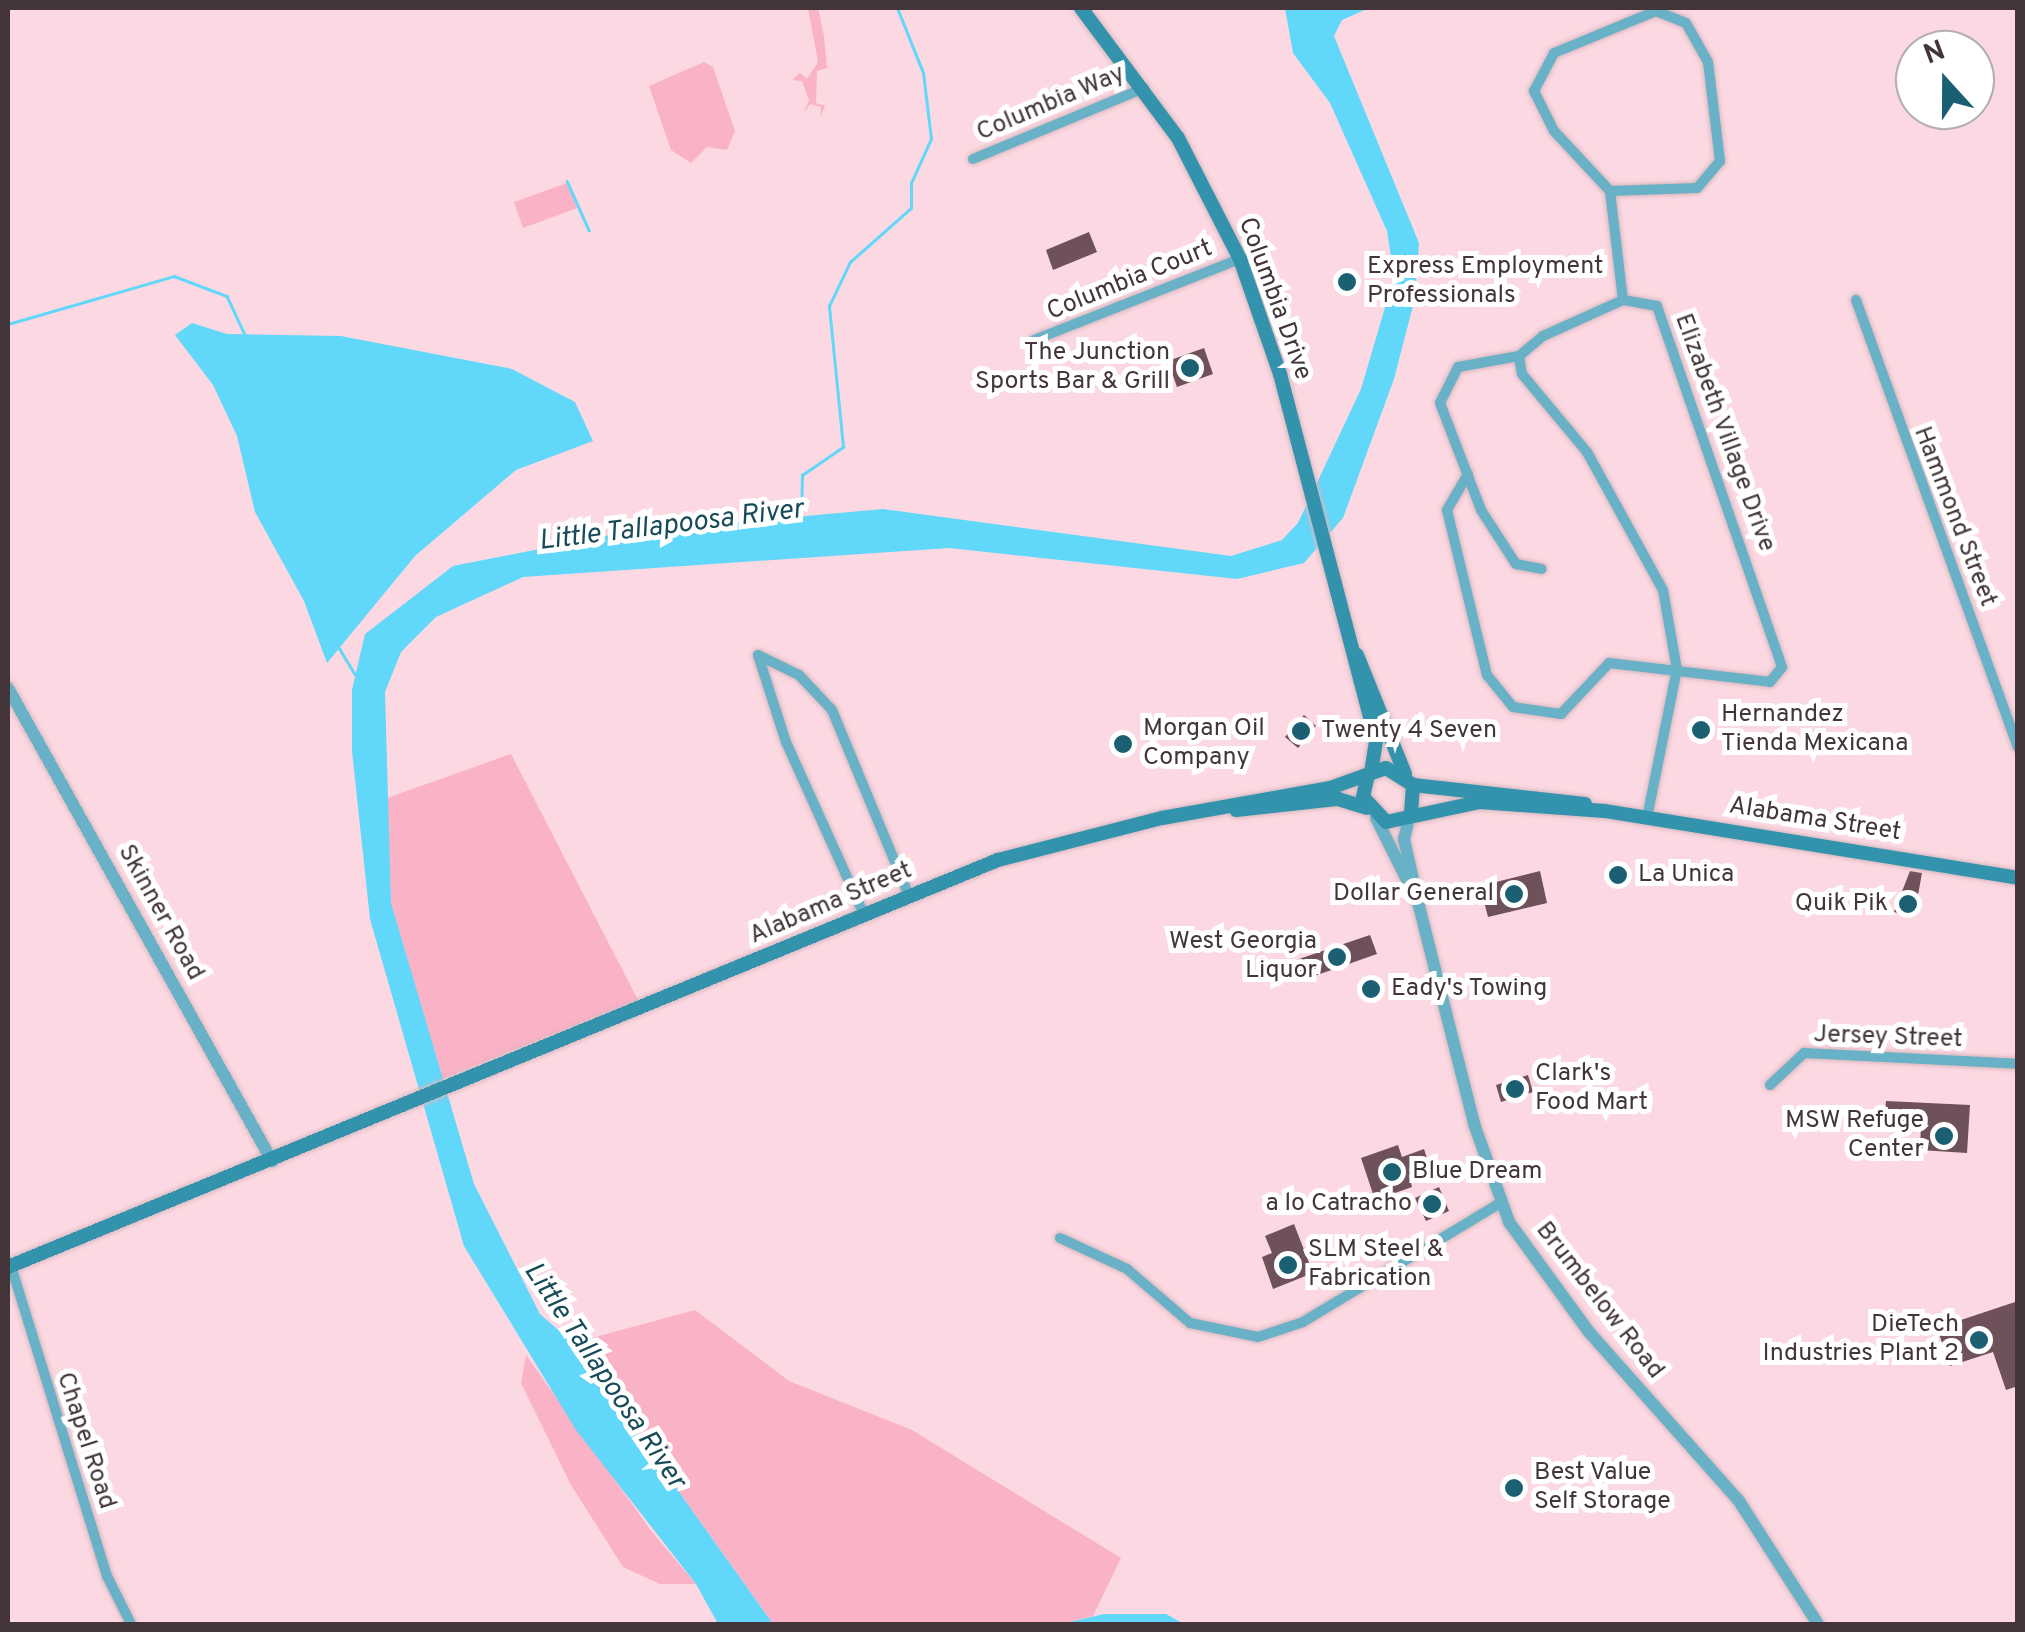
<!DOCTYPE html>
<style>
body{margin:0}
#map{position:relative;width:2025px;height:1632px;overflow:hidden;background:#fcd9e2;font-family:Overpass,sans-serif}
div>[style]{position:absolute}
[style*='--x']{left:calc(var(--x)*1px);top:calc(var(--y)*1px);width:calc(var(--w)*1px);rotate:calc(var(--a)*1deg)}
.green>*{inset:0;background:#fab2c6}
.water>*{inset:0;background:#61d7f9}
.stream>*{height:2.5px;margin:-1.25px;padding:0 1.25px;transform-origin:1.25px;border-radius:1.25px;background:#61d7f9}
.building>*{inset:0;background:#6e5159}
.roads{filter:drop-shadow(0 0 2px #d7b8c0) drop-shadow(0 0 2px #d7b8c0)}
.minor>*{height:10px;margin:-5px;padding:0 5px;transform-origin:5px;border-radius:5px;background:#69b1c6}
.tertiary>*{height:12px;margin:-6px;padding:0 6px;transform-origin:6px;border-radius:6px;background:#69b1c6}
.secondary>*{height:14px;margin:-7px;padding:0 7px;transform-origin:7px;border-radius:7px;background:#3393ad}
.dots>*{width:28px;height:28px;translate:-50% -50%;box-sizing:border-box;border:5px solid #fff;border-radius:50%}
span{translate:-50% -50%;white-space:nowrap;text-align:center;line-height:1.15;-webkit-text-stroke:10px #fff;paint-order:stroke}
.street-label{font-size:25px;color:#433539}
.poi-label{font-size:25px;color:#433539}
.left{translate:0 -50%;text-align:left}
.right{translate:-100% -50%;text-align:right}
.water-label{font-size:28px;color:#184b59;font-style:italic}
.frame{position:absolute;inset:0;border:10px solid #433539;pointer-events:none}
.north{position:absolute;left:1895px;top:30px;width:100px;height:100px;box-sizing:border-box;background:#fff;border:2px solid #b4aeb0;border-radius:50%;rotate:339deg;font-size:28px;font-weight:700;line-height:40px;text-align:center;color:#433539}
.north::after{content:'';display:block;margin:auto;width:35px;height:45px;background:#1b5f72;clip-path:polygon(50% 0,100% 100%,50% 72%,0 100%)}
</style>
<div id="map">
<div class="green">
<div style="clip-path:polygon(808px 8px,818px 8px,824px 36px,827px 68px,817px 71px,816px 103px,825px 106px,820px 117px,821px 107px,810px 104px,804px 113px,809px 100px,802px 81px,792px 80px,800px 73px,807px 79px,818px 62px)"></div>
<div style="clip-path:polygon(704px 62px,713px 67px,735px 131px,727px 150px,707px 147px,691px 163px,671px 150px,649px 86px)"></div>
<div style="clip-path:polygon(567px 183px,577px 208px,523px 228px,514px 202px)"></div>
<div style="clip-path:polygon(511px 754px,638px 1000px,442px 1079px,391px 903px,387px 798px)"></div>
<div style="clip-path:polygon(695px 1310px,789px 1381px,912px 1430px,1121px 1558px,1093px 1616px,1061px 1624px,773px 1624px,573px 1343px)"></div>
<div style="clip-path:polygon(526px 1355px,652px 1532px,696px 1584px,660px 1584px,623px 1567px,571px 1485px,521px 1383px)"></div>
</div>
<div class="water">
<div style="clip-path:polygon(1285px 8px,1369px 8px,1342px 20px,1334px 36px,1419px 243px,1415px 298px,1394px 379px,1343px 518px,1304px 563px,1237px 579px,949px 548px,523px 577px,436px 617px,401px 652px,385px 692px,391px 903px,474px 1184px,540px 1314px,573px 1343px,773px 1624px,718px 1624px,696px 1584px,576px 1430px,464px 1246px,370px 919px,352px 751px,352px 690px,365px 634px,453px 566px,620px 533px,883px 509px,1231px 556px,1282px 540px,1298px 523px,1361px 389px,1394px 277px,1387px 231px,1330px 103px,1293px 53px)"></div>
<div style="clip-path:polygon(192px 323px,227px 334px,341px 336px,512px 369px,575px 402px,593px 441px,516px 470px,415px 556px,327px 663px,304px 601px,255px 512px,237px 436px,213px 385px,175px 335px)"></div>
<div style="clip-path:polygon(1104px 1614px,1166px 1614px,1184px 1624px,1061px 1624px)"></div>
</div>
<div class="stream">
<div style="--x:567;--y:181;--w:54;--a:65.8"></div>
<div style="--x:8;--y:324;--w:173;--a:-16.1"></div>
<div style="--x:174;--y:276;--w:57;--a:20.7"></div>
<div style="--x:227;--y:296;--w:45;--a:65.1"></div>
<div style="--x:801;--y:519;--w:44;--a:-88.7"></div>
<div style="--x:802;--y:475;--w:50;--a:-34.3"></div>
<div style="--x:843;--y:447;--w:142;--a:-95.7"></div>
<div style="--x:829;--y:306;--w:49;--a:-64.5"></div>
<div style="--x:850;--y:262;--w:81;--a:-41.5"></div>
<div style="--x:911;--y:208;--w:25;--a:-90"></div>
<div style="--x:911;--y:183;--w:48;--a:-65.6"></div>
<div style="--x:931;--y:139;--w:66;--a:-96.9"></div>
<div style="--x:923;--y:73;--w:70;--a:-111.8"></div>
<div style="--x:338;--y:646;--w:33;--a:59"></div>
</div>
<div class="building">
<div style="clip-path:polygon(1089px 232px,1097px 252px,1053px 270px,1046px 250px)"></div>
<div style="clip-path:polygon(1204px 348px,1213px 374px,1177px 387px,1168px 361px)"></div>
<div style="clip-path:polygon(1304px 715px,1316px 726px,1298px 748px,1285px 737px)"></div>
<div style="clip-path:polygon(1540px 871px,1547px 903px,1488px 917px,1480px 886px)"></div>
<div style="clip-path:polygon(1910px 871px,1922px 873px,1914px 917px,1894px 912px)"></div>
<div style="clip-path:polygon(1370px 935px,1377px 954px,1303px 980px,1296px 960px)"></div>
<div style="clip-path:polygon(1528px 1075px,1533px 1092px,1501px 1102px,1496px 1085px)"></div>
<div style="clip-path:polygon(1886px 1101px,1970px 1105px,1967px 1153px,1920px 1150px,1921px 1123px,1884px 1121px)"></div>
<div style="clip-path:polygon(1398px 1145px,1402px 1157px,1424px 1149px,1430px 1168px,1409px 1175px,1412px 1187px,1375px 1200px,1361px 1158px)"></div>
<div style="clip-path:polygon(1439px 1187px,1449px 1211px,1426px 1221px,1415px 1198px)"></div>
<div style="clip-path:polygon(1294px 1224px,1313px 1273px,1273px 1289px,1262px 1257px,1272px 1253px,1265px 1236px)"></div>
<div style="clip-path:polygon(2018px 1301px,2018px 1386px,2006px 1390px,1993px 1352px,1950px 1366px,1937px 1328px)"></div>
</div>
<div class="roads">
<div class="minor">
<div style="--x:1656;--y:11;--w:32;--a:22"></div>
<div style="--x:1686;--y:23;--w:45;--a:60.6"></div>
<div style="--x:1708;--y:62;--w:100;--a:83.1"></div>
<div style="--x:1720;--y:161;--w:35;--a:130"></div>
<div style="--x:1697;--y:188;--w:87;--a:178"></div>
<div style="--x:1610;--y:191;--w:82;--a:-133"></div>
<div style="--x:1554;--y:131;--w:45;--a:-116.6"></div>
<div style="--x:1534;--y:91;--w:43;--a:-62.2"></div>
<div style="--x:1554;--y:53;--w:110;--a:-22.4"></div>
<div style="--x:973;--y:159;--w:185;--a:-22.5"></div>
<div style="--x:1610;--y:191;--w:110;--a:83.2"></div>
<div style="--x:1856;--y:300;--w:476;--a:70.1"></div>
<div style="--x:1034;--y:340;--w:221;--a:-21.5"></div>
<div style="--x:1519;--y:356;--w:18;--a:81"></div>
<div style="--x:1522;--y:374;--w:102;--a:50.2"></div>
<div style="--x:1587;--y:452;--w:158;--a:61.2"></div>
<div style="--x:1663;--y:590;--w:80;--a:80"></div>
<div style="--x:1677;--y:669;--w:152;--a:101.4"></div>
<div style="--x:1519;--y:356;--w:62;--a:169.8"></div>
<div style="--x:1458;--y:367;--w:40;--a:116.6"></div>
<div style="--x:1440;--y:403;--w:115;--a:69"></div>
<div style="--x:1481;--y:510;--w:64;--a:57.1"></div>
<div style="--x:1516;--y:564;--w:26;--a:11"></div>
<div style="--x:1468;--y:474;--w:42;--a:120.3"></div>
<div style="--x:1447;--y:510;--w:170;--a:76.4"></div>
<div style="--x:1487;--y:675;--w:41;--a:50.9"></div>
<div style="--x:1513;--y:707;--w:49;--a:8.3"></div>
<div style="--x:1561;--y:714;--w:70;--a:-46.7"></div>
<div style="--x:1609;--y:663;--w:162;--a:6.7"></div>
<div style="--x:1770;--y:682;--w:19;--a:-51"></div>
<div style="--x:1782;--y:667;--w:382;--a:-109.1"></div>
<div style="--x:1657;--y:306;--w:35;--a:-170"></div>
<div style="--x:1623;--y:300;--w:88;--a:155.8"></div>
<div style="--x:1543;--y:336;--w:31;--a:140"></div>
<div style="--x:758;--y:655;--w:46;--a:26"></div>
<div style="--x:799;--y:675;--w:48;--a:46.7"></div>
<div style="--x:832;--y:710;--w:201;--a:67.5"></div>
<div style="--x:758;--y:655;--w:91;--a:72.2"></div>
<div style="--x:786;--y:742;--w:190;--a:65.7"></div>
<div style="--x:1770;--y:1085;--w:47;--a:-43.3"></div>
<div style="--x:1804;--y:1053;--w:214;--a:2.9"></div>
<div style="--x:1060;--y:1238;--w:74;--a:24.8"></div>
<div style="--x:1127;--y:1269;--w:83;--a:40.6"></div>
<div style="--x:1190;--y:1323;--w:69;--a:11.6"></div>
<div style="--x:1258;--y:1337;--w:47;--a:-18.4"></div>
<div style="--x:1303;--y:1322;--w:230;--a:-31.1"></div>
<div style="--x:11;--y:1266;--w:325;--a:72.8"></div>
<div style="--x:107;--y:1576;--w:54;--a:63.4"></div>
</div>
<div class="tertiary">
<div style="--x:8;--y:688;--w:542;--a:60.83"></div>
<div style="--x:1376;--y:818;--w:94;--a:63.4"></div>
<div style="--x:1409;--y:818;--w:22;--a:103"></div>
<div style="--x:1404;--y:839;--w:65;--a:77.5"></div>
<div style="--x:1418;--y:902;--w:229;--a:75.8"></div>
<div style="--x:1474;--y:1124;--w:104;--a:70.3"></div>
<div style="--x:1509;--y:1222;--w:136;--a:54"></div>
<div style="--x:1589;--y:1332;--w:226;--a:48.4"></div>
<div style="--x:1739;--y:1501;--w:146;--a:57.3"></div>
</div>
<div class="secondary">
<div style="--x:1081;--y:8;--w:162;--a:53.3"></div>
<div style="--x:1178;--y:138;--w:136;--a:62.9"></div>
<div style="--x:1240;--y:259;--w:122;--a:70.8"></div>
<div style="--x:1280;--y:374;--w:379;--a:75.3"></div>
<div style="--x:1376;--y:741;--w:31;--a:99"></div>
<div style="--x:1357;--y:655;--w:128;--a:68"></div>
<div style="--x:1368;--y:775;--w:23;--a:103"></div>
<div style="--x:1363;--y:797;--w:34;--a:47"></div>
<div style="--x:1386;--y:822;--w:95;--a:-12.1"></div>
<div style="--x:1479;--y:802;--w:126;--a:4.1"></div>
<div style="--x:1605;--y:811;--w:418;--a:9.2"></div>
<div style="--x:1413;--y:785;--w:173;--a:6.3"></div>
<div style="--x:1236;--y:810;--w:103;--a:-6.2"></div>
<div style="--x:1338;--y:799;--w:30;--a:17"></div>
<div style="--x:8;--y:1267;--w:1070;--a:-22.35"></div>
<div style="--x:998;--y:860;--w:169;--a:-14.4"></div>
<div style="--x:1162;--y:818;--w:171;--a:-10.1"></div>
<div style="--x:1330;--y:788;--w:59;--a:-19.7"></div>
<div style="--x:1386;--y:768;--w:32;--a:32"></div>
<div style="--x:1413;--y:785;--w:31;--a:94"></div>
</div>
</div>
<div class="dots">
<div style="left:1347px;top:282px;background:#1b5f72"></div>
<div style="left:1190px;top:368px;background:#1b5f72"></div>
<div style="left:1701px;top:730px;background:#1b5f72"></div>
<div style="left:1301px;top:731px;background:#1b5f72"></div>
<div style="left:1123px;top:744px;background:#1b5f72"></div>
<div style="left:1618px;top:875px;background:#1b5f72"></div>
<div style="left:1514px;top:894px;background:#1b5f72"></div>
<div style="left:1908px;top:904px;background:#1b5f72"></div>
<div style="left:1337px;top:957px;background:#1b5f72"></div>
<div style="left:1371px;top:989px;background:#1b5f72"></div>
<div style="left:1515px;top:1089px;background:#1b5f72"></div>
<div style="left:1944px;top:1136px;background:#1b5f72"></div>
<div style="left:1392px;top:1172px;background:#1b5f72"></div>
<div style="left:1432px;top:1204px;background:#1b5f72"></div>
<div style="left:1288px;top:1265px;background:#1b5f72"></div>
<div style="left:1979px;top:1340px;background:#1b5f72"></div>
<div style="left:1514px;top:1488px;background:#1b5f72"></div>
</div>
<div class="street-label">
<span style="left:1051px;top:104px;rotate:-23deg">Columbia Way</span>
<span style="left:1130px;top:281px;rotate:-22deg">Columbia Court</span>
<span style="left:1274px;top:299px;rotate:70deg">Columbia Drive</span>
<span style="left:1724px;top:433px;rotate:70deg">Elizabeth Village Drive</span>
<span style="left:1954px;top:517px;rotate:69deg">Hammond Street</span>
<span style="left:1815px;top:820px;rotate:9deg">Alabama Street</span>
<span style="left:831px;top:904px;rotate:-23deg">Alabama Street</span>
<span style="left:160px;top:913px;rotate:61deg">Skinner Road</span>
<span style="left:1888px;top:1038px;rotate:2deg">Jersey Street</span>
<span style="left:1599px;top:1301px;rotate:52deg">Brumbelow Road</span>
<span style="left:85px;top:1441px;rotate:72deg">Chapel Road</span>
</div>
<div class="poi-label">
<span class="left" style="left:1367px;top:282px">Express Employment<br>Professionals</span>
<span class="right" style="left:1170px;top:368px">The Junction<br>Sports Bar &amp; Grill</span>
<span class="left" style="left:1721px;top:730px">Hernandez<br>Tienda Mexicana</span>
<span class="left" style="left:1143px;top:744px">Morgan Oil<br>Company</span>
<span class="left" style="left:1321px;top:731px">Twenty 4 Seven</span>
<span class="left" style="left:1638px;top:875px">La Unica</span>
<span class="right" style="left:1494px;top:894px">Dollar General</span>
<span class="right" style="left:1888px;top:904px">Quik Pik</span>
<span class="right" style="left:1317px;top:957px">West Georgia<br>Liquor</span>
<span class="left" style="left:1391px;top:989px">Eady's Towing</span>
<span class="left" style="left:1535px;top:1089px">Clark's<br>Food Mart</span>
<span class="right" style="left:1924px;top:1136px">MSW Refuge<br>Center</span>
<span class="left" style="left:1412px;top:1172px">Blue Dream</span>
<span class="right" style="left:1412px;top:1204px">a lo Catracho</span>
<span class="left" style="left:1308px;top:1265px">SLM Steel &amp;<br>Fabrication</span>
<span class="right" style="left:1959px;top:1340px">DieTech<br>Industries Plant 2</span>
<span class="left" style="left:1534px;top:1488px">Best Value<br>Self Storage</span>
</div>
<div class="water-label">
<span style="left:671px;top:526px;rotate:-7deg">Little Tallapoosa River</span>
<span style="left:604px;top:1376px;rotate:56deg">Little Tallapoosa River</span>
</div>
<div class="frame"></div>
<div class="north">N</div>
</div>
